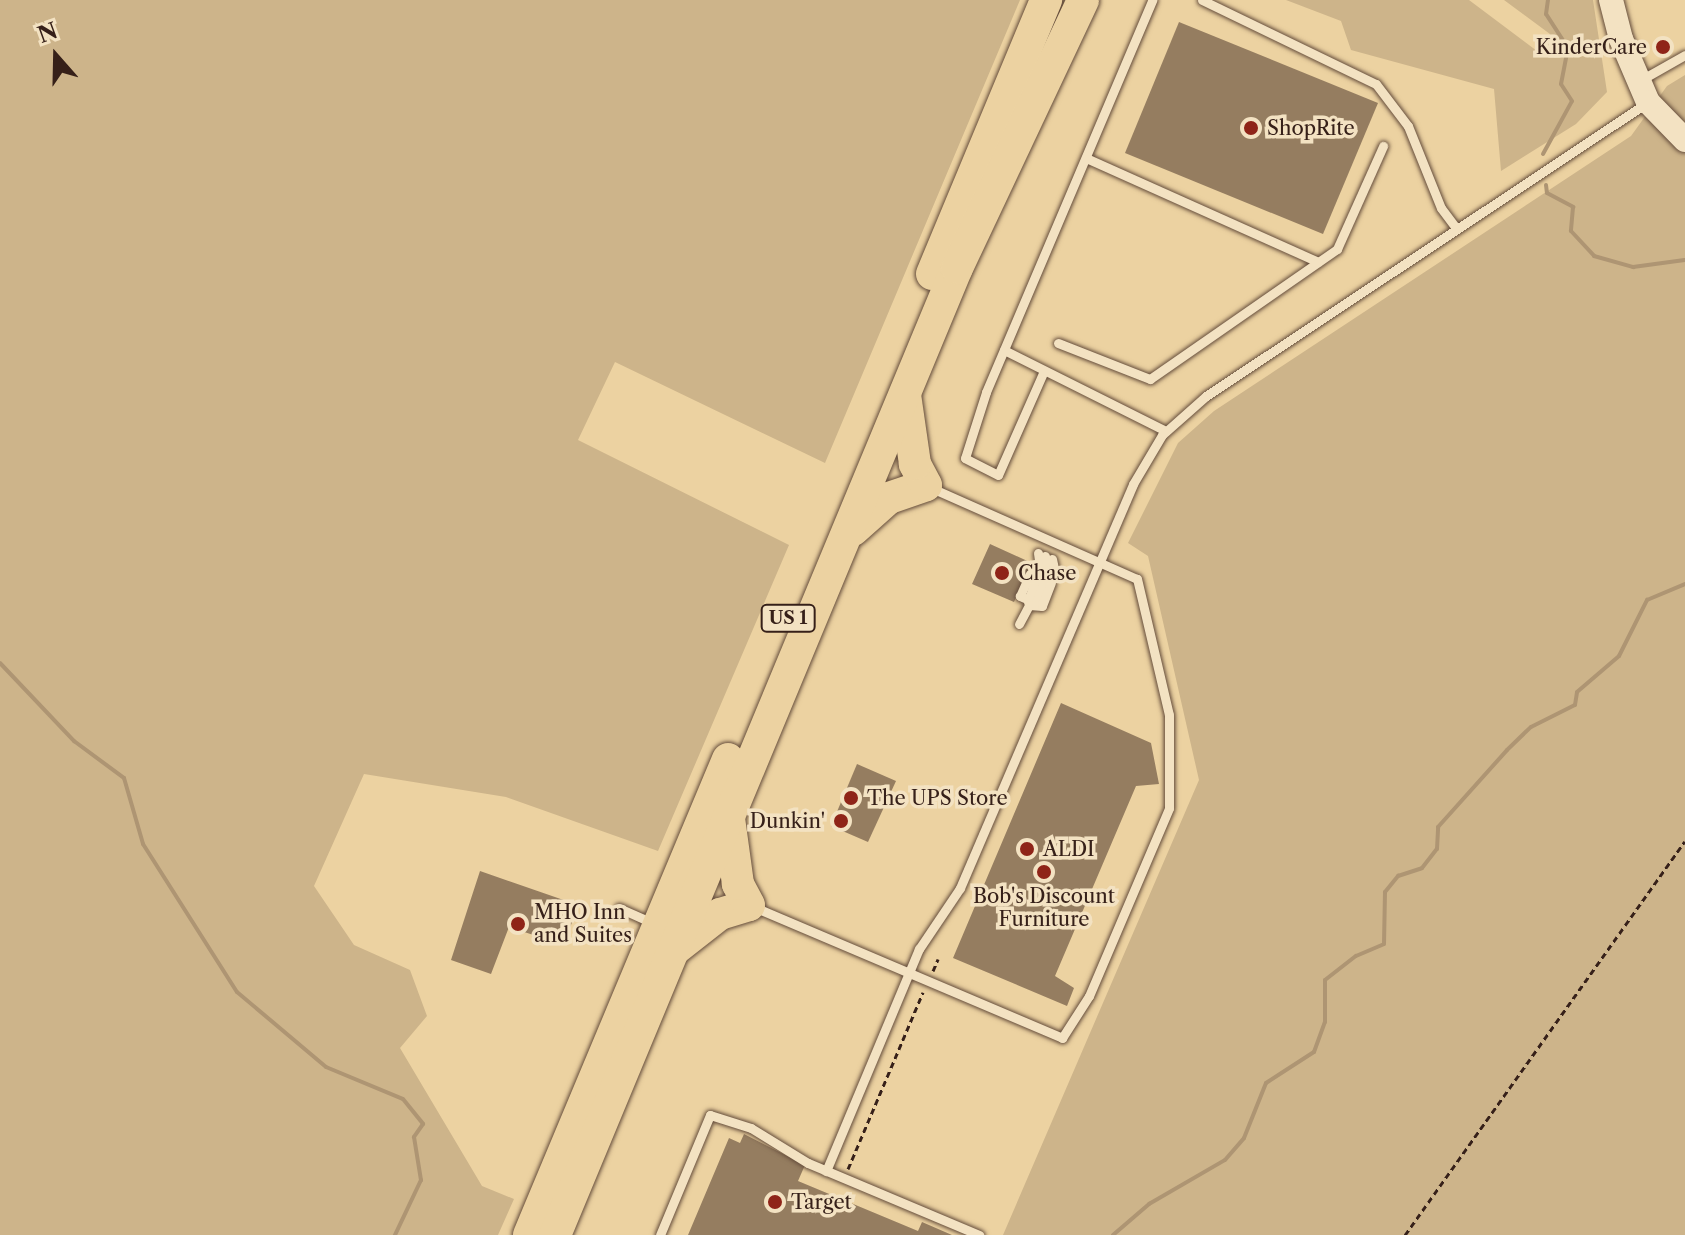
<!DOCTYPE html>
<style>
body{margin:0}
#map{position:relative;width:1685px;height:1235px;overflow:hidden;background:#ecd2a1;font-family:"Libre Caslon Text",serif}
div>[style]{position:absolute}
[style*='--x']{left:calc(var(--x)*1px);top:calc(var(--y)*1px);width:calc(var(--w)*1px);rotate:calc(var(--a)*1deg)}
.green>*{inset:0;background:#cdb48a}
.stream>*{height:4px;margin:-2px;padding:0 2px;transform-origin:2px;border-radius:2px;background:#ae9573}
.building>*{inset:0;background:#957d60}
.path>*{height:3px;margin-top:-1.5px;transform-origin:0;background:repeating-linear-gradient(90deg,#362019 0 6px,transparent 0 10px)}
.roads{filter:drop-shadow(0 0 2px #644c3b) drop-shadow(0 0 2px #644c3b)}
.lane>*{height:9px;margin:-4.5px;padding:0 4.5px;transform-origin:4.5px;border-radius:4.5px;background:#f3e2c2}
.secondary>*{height:24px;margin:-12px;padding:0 12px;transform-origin:12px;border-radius:12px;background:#f3e2c2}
.highway>*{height:32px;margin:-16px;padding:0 16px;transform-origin:16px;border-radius:16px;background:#ecd2a1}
.dots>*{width:22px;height:22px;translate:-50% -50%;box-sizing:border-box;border:4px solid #f3e2c2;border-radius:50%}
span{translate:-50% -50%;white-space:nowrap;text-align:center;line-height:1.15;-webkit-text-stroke:7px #f3e2c2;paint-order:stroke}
.shield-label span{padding:2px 6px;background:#f3e2c2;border:2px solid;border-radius:6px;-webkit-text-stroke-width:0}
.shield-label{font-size:18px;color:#362019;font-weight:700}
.poi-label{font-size:20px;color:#362019}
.right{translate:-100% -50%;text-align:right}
.left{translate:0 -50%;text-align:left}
.north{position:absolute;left:16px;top:16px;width:80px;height:80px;-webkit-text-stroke:6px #f3e2c2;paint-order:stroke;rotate:340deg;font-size:22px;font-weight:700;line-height:32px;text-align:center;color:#362019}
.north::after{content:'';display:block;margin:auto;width:28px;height:36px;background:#362019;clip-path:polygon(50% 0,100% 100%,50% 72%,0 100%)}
</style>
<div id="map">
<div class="green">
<div style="clip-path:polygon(0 0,1020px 0,825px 463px,615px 362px,578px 440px,789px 545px,658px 851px,506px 797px,364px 774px,314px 886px,354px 945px,410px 970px,427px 1016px,400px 1048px,482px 1186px,514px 1199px,498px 1235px,0 1235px)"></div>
<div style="clip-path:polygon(1286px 0,1469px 0,1545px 57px,1550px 34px,1504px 0,1593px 0,1607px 92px,1576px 124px,1501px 171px,1494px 89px,1351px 50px,1341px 21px)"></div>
<div style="clip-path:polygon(1685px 75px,1685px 1235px,1003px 1235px,1199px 780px,1148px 556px,1128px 543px,1178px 443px,1214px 411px,1631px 136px,1667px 86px)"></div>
</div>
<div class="stream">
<div style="--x:1543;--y:154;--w:60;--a:-61.3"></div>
<div style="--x:1572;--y:101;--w:20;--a:-123"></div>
<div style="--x:1561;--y:84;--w:37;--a:-79"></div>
<div style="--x:1568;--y:48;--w:40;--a:-122.9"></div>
<div style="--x:1546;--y:14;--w:14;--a:-82"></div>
<div style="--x:1546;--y:185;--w:8;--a:83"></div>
<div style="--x:1547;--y:193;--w:30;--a:28"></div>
<div style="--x:1573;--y:207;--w:24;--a:95"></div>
<div style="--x:1571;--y:231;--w:34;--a:47"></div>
<div style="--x:1594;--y:256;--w:41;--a:15.8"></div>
<div style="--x:1633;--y:267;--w:52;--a:-7.7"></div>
<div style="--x:0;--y:663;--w:108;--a:46.5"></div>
<div style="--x:74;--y:741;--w:62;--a:36.5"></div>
<div style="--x:124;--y:778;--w:69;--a:73.9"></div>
<div style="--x:143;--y:844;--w:175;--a:57.6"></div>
<div style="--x:237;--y:992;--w:116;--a:40.1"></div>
<div style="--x:326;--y:1067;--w:83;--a:22.6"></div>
<div style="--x:403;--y:1099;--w:32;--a:51"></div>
<div style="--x:423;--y:1124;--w:16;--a:125"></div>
<div style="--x:414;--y:1137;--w:44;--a:80.8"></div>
<div style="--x:421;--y:1180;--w:61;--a:115.3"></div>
<div style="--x:1113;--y:1235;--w:48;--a:-40.7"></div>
<div style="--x:1149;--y:1204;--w:88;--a:-30.1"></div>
<div style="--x:1225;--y:1160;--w:29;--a:-49"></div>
<div style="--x:1244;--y:1138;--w:59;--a:-68.2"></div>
<div style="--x:1266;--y:1083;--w:57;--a:-32.9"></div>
<div style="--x:1314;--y:1052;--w:32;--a:-70"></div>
<div style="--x:1325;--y:1022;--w:42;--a:-90"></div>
<div style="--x:1325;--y:980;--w:39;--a:-38"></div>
<div style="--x:1356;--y:956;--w:30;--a:-23"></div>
<div style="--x:1384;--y:944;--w:52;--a:-88.9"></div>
<div style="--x:1385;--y:892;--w:21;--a:-51"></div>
<div style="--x:1398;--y:876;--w:25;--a:-18"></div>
<div style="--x:1422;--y:868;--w:24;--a:-52"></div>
<div style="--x:1437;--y:849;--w:22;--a:-87"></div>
<div style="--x:1438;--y:827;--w:103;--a:-48.1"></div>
<div style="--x:1507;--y:750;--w:33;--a:-44"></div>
<div style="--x:1531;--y:727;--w:49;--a:-26.6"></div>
<div style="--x:1575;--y:705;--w:13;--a:-81"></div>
<div style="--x:1577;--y:692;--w:55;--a:-40.6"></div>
<div style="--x:1619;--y:656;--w:63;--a:-63.4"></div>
<div style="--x:1647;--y:600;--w:41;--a:-22.8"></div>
</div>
<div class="building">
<div style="clip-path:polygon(1179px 22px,1378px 103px,1323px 234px,1125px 153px)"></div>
<div style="clip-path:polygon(990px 544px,1058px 575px,1054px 585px,1027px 573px,1014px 602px,972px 584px)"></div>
<div style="clip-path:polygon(1061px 703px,1151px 743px,1159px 784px,1136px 786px,1055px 976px,1074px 988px,1067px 1006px,953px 958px)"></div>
<div style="clip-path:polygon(857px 764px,896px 781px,868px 842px,831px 826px)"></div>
<div style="clip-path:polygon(480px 871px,578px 905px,564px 945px,509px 927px,491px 974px,451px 960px)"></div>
<div style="clip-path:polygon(744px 1134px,805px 1165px,798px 1181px,918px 1231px,922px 1222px,952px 1235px,688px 1235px,729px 1138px,740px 1143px)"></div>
</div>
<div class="path">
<div style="--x:933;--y:971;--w:13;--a:-67"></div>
<div style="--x:848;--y:1169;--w:192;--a:-67"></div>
<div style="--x:1405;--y:1235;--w:483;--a:-54.6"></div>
</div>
<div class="roads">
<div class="lane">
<div style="--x:1202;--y:0;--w:193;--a:25.8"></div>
<div style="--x:1376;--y:84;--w:53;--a:52.7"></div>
<div style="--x:1408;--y:126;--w:88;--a:68.1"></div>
<div style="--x:1441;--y:208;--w:25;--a:53"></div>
<div style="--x:1639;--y:81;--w:53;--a:-29.5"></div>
<div style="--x:1086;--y:158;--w:254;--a:24.1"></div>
<div style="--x:1058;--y:343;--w:99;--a:21.4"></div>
<div style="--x:1150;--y:379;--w:228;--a:-34.8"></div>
<div style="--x:1337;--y:249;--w:113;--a:-65.9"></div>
<div style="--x:1004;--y:350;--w:181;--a:26.6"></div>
<div style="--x:1043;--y:373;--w:111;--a:113.8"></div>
<div style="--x:998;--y:475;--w:37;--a:-153"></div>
<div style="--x:965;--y:458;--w:69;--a:-72.3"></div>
<div style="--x:986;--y:392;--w:426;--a:-67"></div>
<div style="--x:1038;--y:553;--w:14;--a:82"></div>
<div style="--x:1045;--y:556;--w:14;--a:78"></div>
<div style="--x:1052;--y:559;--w:14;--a:78"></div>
<div style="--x:1027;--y:599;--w:8;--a:-157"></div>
<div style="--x:1020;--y:596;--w:24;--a:-66"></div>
<div style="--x:1028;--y:602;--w:26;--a:-72"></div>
<div style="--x:1035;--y:605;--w:27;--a:-70"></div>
<div style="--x:1019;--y:624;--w:21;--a:-62"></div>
<div style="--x:1029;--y:605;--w:13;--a:4"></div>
<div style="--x:1042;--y:606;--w:25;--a:-69"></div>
<div style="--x:754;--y:907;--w:335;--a:23"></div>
<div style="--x:1062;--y:1038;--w:50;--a:-57.3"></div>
<div style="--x:1089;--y:996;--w:204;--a:-66.9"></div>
<div style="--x:1169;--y:808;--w:93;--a:-90"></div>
<div style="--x:1169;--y:715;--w:140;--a:-103.2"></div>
<div style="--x:1137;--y:579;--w:227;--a:-156.1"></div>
<div style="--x:619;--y:908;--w:36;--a:24"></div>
<div style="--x:826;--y:1171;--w:241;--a:-67.3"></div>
<div style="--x:919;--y:949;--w:73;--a:-56.1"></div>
<div style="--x:960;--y:888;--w:439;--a:-66.8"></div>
<div style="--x:1133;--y:484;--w:57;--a:-59.4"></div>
<div style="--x:1162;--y:435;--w:59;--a:-41.6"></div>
<div style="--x:1206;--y:396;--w:531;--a:-33.63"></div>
<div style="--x:660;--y:1235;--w:130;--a:-67.4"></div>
<div style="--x:710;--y:1115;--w:43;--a:17.6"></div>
<div style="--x:751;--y:1128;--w:67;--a:31.6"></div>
<div style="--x:808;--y:1163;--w:186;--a:22.8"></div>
</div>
<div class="secondary">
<div style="--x:1611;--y:0;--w:40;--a:75.6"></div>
<div style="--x:1621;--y:39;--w:69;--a:66.8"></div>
<div style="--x:1648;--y:102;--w:53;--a:45.8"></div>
</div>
<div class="highway">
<div style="--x:932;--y:274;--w:297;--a:-67.4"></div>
<div style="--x:853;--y:530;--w:48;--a:-41.6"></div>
<div style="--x:889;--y:498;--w:39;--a:-19"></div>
<div style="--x:926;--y:485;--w:24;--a:-118"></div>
<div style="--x:915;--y:464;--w:70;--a:-98.2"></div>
<div style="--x:675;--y:949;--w:57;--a:-37.9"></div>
<div style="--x:720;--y:914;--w:30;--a:-17"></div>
<div style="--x:749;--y:905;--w:24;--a:-118"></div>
<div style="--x:738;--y:884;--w:67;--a:-97.8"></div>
<div style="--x:529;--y:1235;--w:516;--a:-67.31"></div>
<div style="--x:555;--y:1235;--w:1047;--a:-67.43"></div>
<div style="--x:957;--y:268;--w:296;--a:-64.8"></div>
</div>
</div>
<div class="dots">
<div style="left:1663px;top:47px;background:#8f2418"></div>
<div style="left:1251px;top:128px;background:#8f2418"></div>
<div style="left:1002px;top:573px;background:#8f2418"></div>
<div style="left:851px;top:798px;background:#8f2418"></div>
<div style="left:841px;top:821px;background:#8f2418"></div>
<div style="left:1027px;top:849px;background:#8f2418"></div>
<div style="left:1044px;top:872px;background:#8f2418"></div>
<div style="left:518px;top:924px;background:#8f2418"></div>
<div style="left:775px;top:1202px;background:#8f2418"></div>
</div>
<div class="shield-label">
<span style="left:788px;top:618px">US 1</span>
</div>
<div class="poi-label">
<span class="right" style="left:1647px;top:47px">KinderCare</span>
<span class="left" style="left:1267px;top:128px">ShopRite</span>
<span class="left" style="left:1018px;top:573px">Chase</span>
<span class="left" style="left:867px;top:798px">The UPS Store</span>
<span class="right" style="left:825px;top:821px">Dunkin'</span>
<span class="left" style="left:1043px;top:849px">ALDI</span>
<span style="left:1044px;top:908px">Bob's Discount<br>Furniture</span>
<span class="left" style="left:534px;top:924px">MHO Inn<br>and Suites</span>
<span class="left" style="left:791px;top:1202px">Target</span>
</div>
<div class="north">N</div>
</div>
